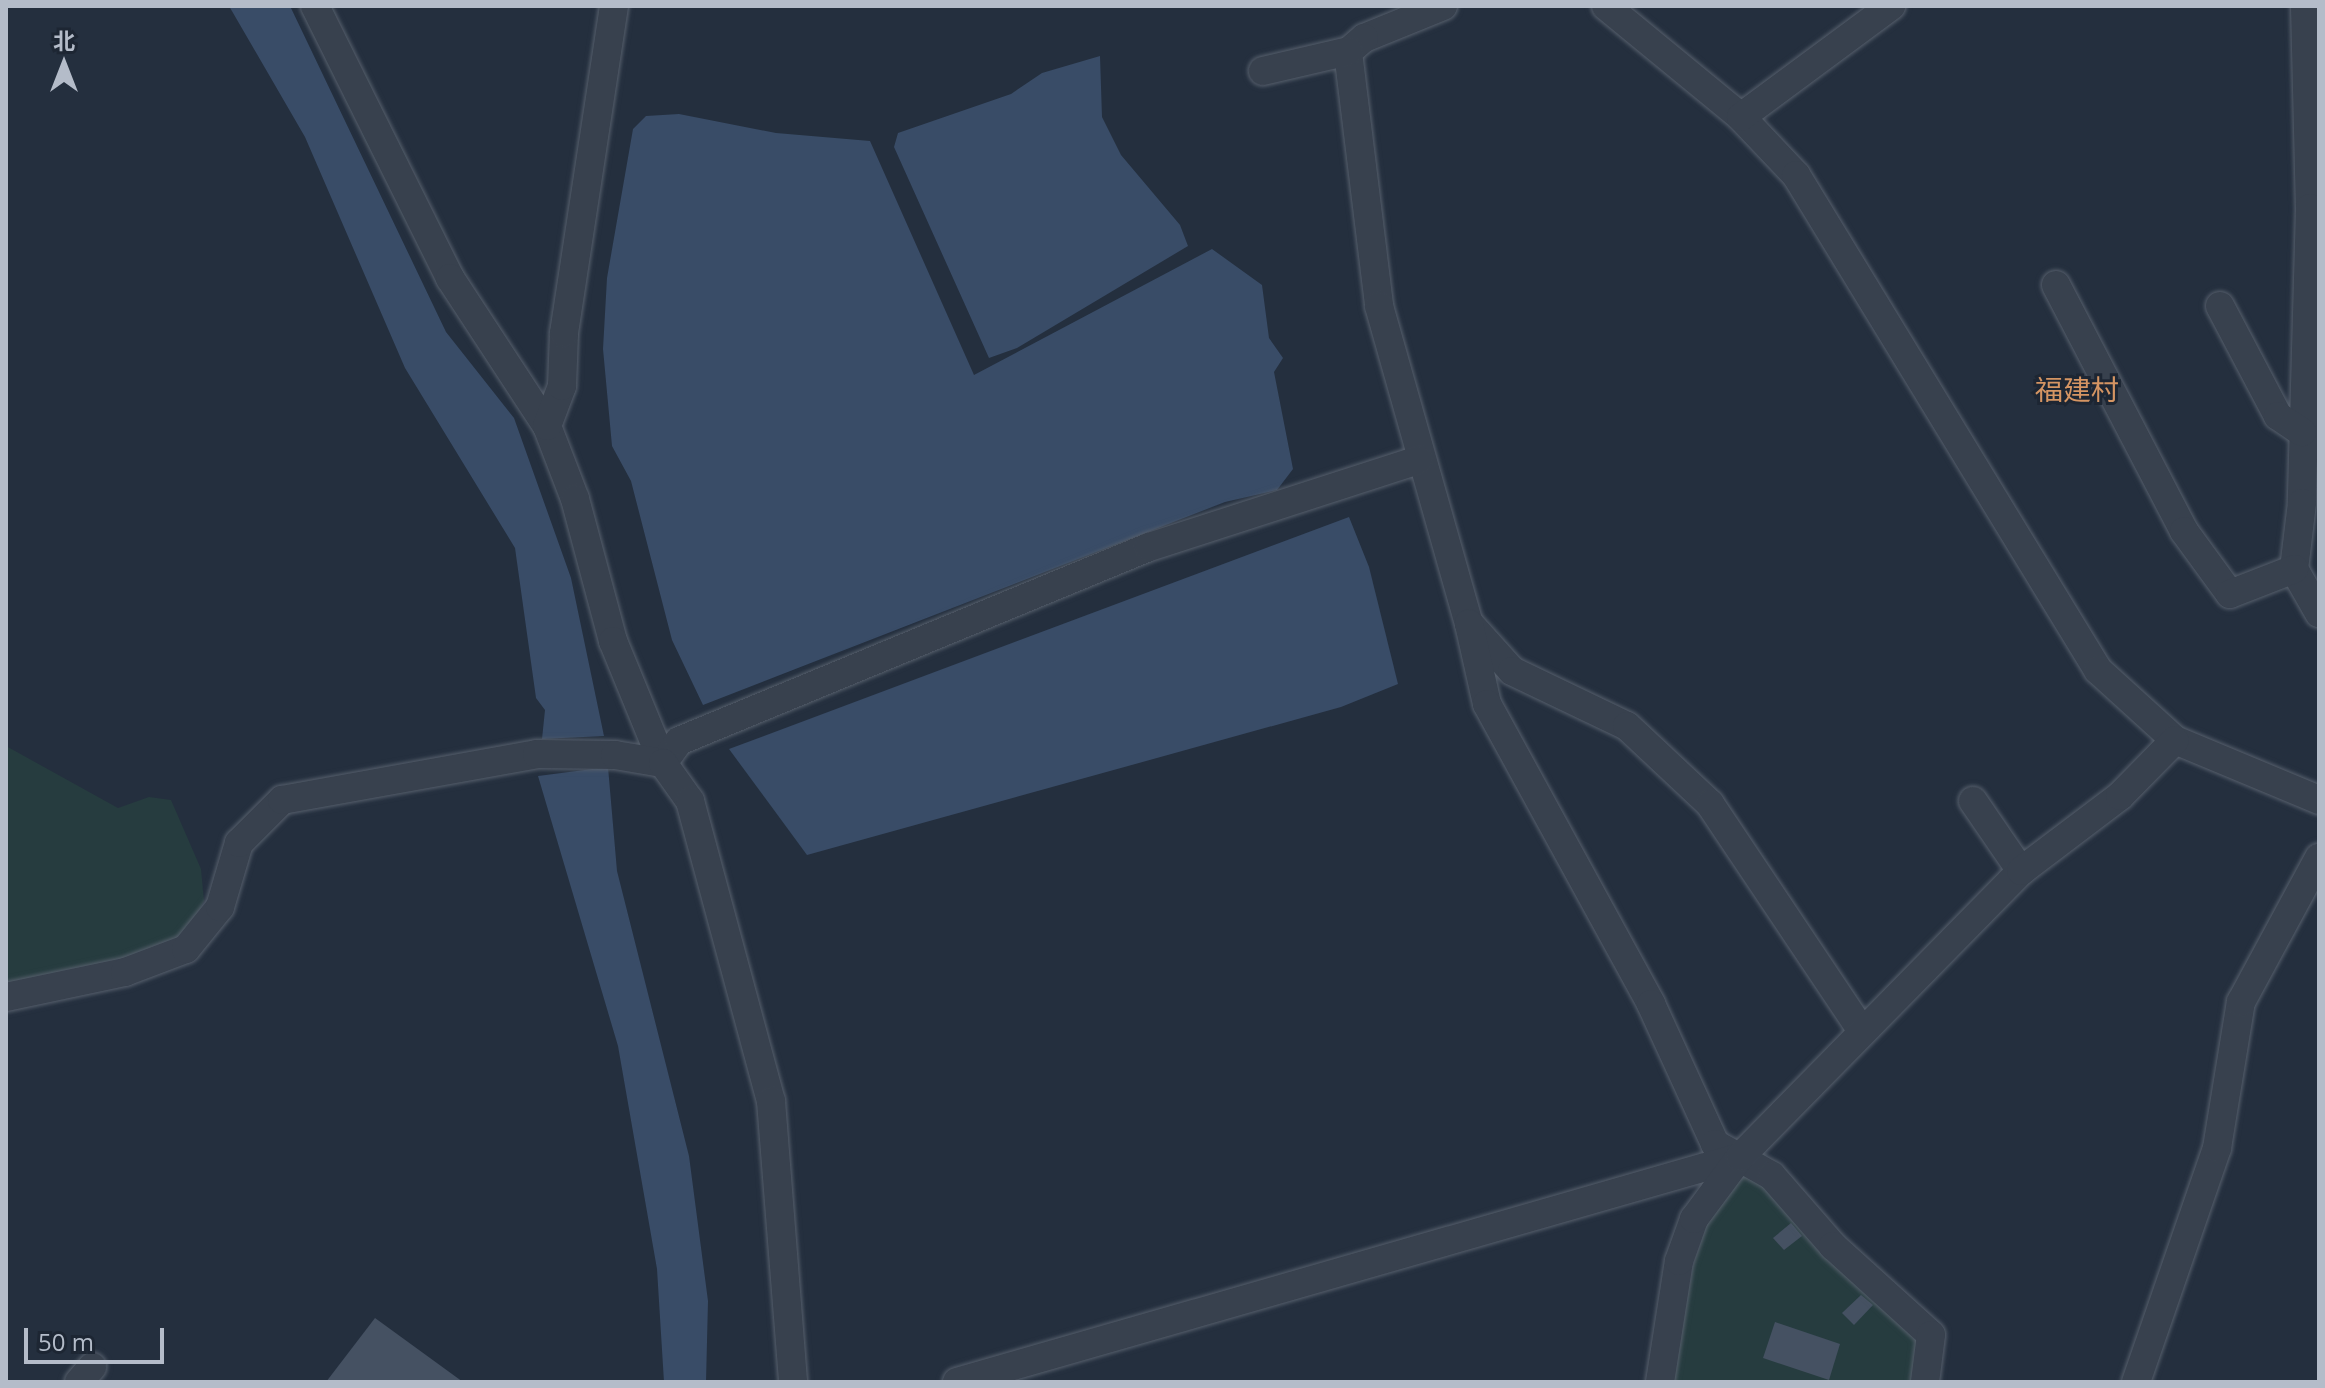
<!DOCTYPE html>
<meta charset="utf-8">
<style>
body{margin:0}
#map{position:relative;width:2325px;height:1388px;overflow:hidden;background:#242f3e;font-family:"Open Sans","Noto Sans SC",sans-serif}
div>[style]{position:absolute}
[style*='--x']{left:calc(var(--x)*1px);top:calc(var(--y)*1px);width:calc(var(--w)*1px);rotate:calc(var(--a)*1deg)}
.green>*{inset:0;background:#263c3f}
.water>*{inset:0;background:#394c67}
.building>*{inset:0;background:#455162}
.roads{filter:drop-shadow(0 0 2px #565f6c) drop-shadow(0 0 2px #565f6c)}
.minor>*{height:28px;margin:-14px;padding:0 14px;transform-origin:14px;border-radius:14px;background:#38414e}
span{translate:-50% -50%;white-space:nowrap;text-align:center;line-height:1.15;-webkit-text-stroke:6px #1d2633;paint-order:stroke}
.quarter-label{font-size:28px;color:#d59563}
.frame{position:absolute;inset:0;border:8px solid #b4bcc9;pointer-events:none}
.north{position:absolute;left:24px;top:24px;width:80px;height:80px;-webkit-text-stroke:6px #1d2633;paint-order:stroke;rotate:0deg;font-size:22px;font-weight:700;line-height:32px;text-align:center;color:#b4bcc9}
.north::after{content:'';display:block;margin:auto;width:28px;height:36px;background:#b4bcc9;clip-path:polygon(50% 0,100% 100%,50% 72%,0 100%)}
.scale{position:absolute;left:24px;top:1328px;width:140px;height:36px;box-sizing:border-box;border:4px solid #b4bcc9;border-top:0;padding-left:10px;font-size:24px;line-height:28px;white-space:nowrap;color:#b4bcc9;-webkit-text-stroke:6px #1d2633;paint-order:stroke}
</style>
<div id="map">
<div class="green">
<div style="clip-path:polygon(6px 746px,118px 808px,149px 797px,171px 800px,201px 869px,204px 901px,181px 945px,6px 991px)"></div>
<div style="clip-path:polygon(1744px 1164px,1929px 1336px,1922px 1382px,1673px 1382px,1693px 1266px,1710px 1215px)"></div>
</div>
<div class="water">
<div style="clip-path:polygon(229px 6px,290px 6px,446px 332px,514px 418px,571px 578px,604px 736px,542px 739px,545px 710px,536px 698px,515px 548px,405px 368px,305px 137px)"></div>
<div style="clip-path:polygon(1100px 56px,1102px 117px,1121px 155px,1180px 225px,1188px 246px,1017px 348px,989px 358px,894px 147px,898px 133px,1011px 94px,1042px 73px)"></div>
<div style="clip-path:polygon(679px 114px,776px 133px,870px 141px,974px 375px,1212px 249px,1262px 285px,1269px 338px,1283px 358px,1274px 372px,1293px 469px,1277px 490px,1225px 502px,703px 705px,672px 640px,631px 481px,612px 446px,603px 349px,607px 278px,633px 129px,646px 116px)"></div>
<div style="clip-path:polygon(1349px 517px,1369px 567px,1398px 684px,1341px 707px,807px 855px,729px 749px)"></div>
<div style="clip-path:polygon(608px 767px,617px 871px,689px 1156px,708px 1301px,706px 1382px,664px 1382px,657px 1269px,618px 1046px,538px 776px)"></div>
</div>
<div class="building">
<div style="clip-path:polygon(1791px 1223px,1802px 1236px,1784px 1250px,1773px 1238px)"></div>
<div style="clip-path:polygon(1861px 1295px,1873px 1305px,1854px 1325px,1842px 1313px)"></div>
<div style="clip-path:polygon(375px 1318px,463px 1382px,326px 1382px)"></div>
<div style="clip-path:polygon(1775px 1322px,1840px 1344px,1829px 1380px,1763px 1358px)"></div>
</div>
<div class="roads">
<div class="minor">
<div style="--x:315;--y:6;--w:304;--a:63.6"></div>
<div style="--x:450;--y:278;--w:177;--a:56.8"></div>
<div style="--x:547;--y:426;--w:78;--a:69"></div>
<div style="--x:575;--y:499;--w:147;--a:75"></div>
<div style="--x:613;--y:641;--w:132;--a:67.7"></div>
<div style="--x:1443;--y:6;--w:85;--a:157.9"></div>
<div style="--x:1364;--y:38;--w:21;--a:139"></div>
<div style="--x:1348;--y:52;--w:256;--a:83"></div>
<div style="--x:1379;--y:306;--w:330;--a:74.2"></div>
<div style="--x:1469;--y:623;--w:64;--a:48.1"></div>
<div style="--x:1512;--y:671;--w:127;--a:25.6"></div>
<div style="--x:1627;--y:726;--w:114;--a:43.2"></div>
<div style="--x:1710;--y:804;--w:270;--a:56.2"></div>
<div style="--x:1606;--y:6;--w:175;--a:39.4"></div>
<div style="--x:1741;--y:117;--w:80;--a:46.5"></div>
<div style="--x:1796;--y:175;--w:580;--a:58.61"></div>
<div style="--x:2098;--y:670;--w:104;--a:42.3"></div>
<div style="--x:2175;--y:740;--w:156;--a:22.6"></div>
<div style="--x:2305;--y:6;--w:202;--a:88.6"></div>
<div style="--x:2310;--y:208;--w:295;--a:91.6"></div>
<div style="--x:2302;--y:503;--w:66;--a:96.9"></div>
<div style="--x:2294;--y:569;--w:51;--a:60.4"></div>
<div style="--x:1263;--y:71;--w:88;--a:-13.1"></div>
<div style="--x:1741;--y:117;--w:187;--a:-36.5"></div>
<div style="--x:2056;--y:285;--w:277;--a:62.5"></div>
<div style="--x:2184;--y:531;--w:78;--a:53.9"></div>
<div style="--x:2230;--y:594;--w:69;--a:-21.3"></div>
<div style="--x:2220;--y:306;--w:124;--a:62.2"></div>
<div style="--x:2278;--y:416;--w:29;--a:34"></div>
<div style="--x:547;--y:426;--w:43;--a:-69.4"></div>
<div style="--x:562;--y:386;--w:53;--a:-87.8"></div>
<div style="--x:564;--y:333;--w:331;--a:-81.3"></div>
<div style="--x:1469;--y:624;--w:82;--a:77.3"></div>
<div style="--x:1487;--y:704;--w:342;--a:61.3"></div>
<div style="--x:1651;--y:1004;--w:154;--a:65.4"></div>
<div style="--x:1715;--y:1144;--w:65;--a:29.3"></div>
<div style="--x:1772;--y:1176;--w:93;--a:48.9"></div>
<div style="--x:1833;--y:1246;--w:132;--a:42.2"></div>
<div style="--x:1931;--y:1335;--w:47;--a:97.3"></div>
<div style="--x:663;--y:763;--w:27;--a:-54"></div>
<div style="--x:679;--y:741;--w:508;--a:-22.43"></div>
<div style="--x:1149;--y:547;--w:283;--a:-17.9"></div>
<div style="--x:1973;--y:801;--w:85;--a:55.6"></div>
<div style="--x:6;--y:997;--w:122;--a:-11.9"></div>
<div style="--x:125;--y:972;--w:65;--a:-20.7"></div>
<div style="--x:186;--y:949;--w:54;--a:-51"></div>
<div style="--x:220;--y:907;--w:67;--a:-73.5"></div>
<div style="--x:239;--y:843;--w:61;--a:-45"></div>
<div style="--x:282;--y:800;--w:259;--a:-10.2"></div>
<div style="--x:537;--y:754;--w:78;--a:0.7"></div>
<div style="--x:615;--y:755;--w:49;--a:9.5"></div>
<div style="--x:663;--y:763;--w:47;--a:54.6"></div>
<div style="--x:690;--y:801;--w:311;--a:74.9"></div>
<div style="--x:771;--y:1101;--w:282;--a:85.5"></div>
<div style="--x:79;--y:1382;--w:20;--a:-49"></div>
<div style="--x:957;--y:1382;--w:815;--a:-16.03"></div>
<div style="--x:1660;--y:1382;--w:122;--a:-81.1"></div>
<div style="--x:1679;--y:1261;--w:45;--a:-70.3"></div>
<div style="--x:1694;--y:1219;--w:77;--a:-53.4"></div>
<div style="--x:1740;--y:1157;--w:401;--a:-45.5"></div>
<div style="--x:2021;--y:871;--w:124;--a:-37.1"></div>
<div style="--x:2120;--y:796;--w:78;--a:-45.5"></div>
<div style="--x:2136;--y:1382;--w:248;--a:-70.9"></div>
<div style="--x:2217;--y:1148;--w:148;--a:-80.7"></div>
<div style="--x:2241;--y:1002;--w:164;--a:-61.6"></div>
</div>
</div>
<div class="quarter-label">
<span style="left:2077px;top:389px">福建村</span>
</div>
<div class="frame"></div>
<div class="north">北</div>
<div class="scale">50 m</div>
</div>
